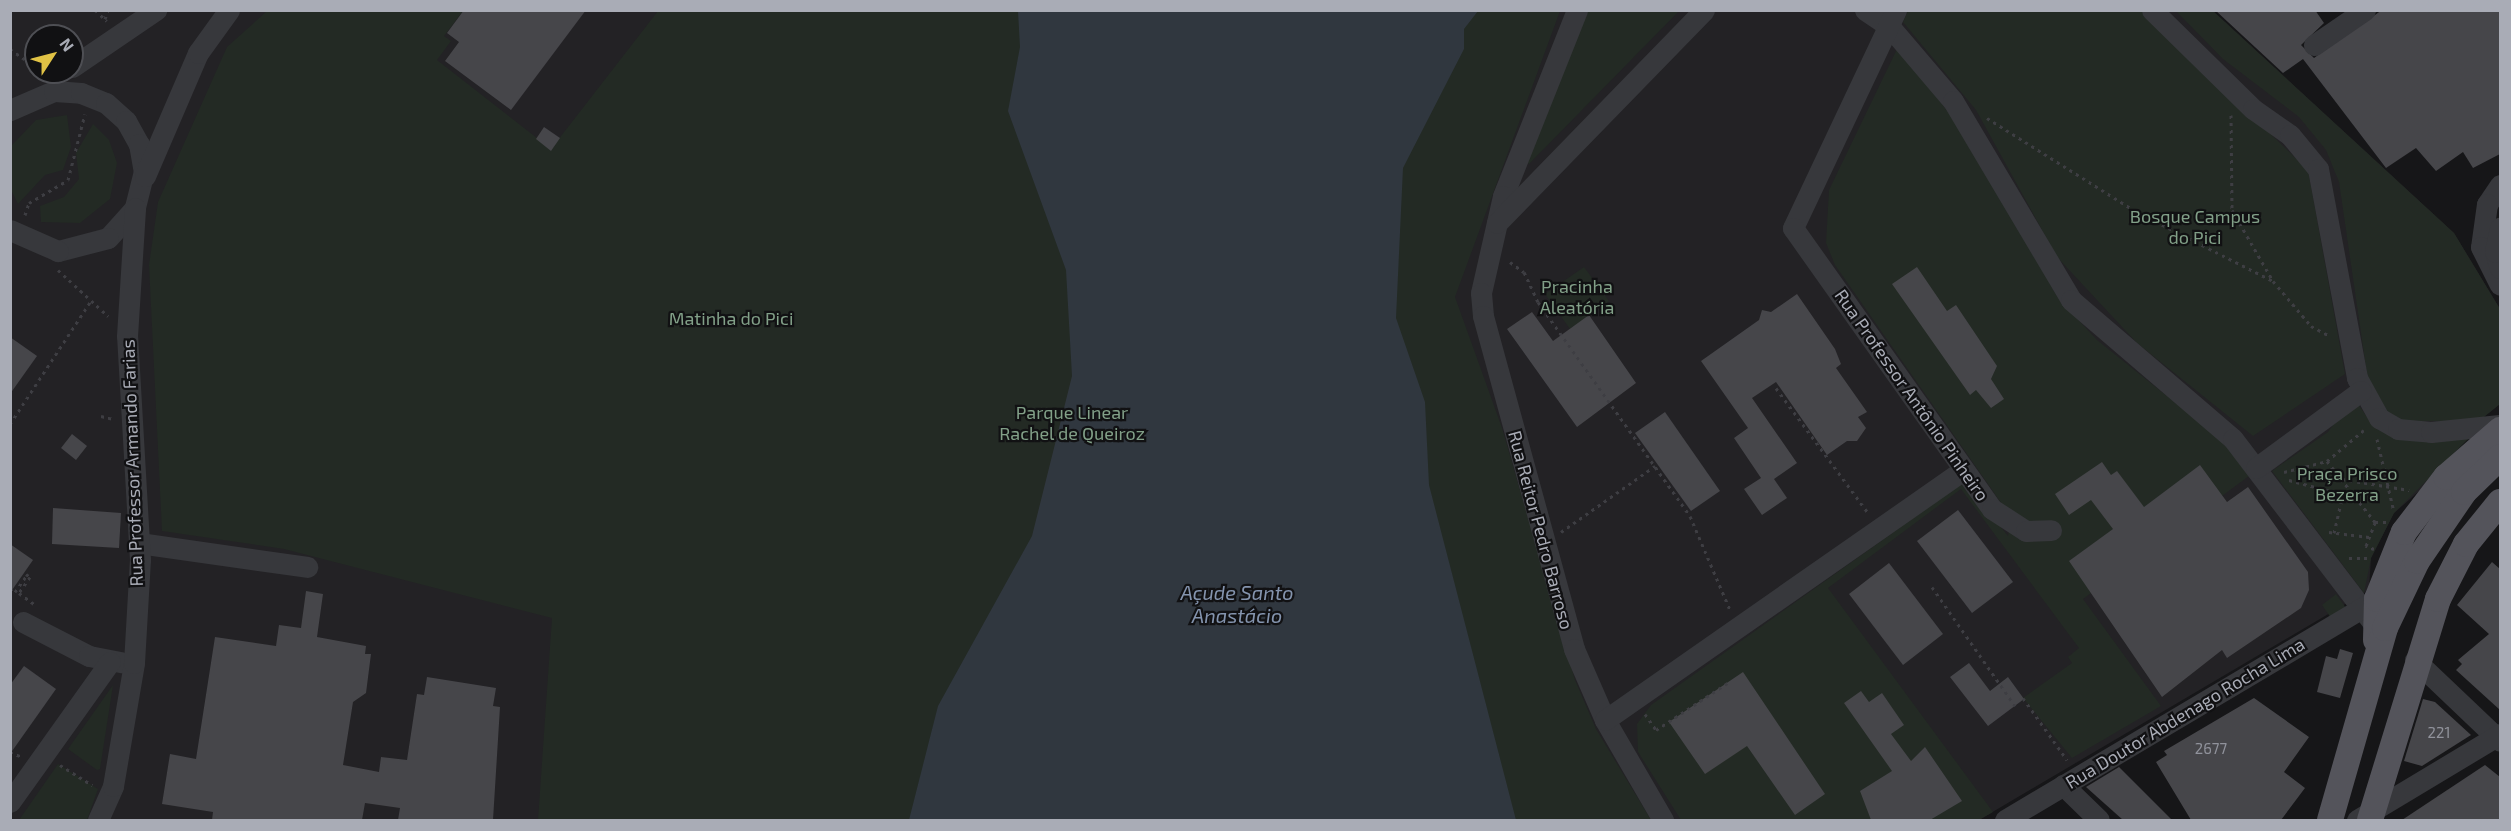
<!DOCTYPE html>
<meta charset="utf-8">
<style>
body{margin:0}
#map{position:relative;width:2511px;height:831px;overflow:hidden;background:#161618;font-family:"Exo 2",sans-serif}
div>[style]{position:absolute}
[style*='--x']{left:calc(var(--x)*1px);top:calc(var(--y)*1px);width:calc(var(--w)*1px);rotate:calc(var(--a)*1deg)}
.built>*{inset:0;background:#232225}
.green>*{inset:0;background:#232a24}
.water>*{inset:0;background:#30373f}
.building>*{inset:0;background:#46464a}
.path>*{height:3px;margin-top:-1.5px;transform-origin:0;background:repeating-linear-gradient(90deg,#3e3e43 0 3px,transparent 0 7.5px)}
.minor>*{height:21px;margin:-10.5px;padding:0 10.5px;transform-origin:10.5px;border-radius:10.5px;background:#37383c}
.major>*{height:26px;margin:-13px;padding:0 13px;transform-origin:13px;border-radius:13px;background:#54545b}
span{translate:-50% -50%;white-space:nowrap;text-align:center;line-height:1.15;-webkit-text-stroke:4.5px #111113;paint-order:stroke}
.number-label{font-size:15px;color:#90929b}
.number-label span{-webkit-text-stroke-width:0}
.park-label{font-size:18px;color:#82a088}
.street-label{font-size:18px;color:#a9acb6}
.water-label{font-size:20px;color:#8494ae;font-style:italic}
.frame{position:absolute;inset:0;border:12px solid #a9acb6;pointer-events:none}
.north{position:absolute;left:24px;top:24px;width:60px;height:60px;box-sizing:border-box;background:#111113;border:2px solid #4e4f54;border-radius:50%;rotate:54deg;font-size:16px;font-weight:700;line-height:24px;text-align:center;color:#a9acb6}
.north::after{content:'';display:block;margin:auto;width:21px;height:27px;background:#e0c245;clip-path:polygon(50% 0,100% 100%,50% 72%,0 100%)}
</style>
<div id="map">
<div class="built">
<div style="clip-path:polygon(evenodd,10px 11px,2213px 11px,2454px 233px,2500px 309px,2500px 404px,2467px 430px,2425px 486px,2394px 513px,2371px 558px,2369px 590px,1979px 820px,11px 820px,10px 11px,36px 36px,72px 36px,72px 72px,36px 72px,36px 36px)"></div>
</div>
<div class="green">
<div style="clip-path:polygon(267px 11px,463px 11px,444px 36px,451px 41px,437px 60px,551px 149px,658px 11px,1560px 11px,1455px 297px,1502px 428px,1575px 680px,1596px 729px,1651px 820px,538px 820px,552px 618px,284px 549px,162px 531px,149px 265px,158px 202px,227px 47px)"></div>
<div style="clip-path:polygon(1588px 11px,1679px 11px,1529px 164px,1526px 162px)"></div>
<div style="clip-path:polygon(1908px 11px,2142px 11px,2308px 170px,2345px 374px,2253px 436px,2137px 343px,2057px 257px,1976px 110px,1903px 22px)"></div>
<div style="clip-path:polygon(2176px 11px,2213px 11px,2454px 233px,2500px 309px,2500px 404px,2479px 421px,2401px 421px,2387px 412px,2368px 381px,2339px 182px,2326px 150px,2299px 117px,2223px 59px)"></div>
<div style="clip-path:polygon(1898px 47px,1965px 134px,2058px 298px,2097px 340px,2223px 441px,2249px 476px,2083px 599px,2161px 706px,2072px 758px,2023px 698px,2072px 663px,2068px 657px,2079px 648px,1961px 489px,1828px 588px,1993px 812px,1979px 820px,1681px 820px,1638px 752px,1637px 724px,1651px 705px,1960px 485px,1966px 484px,2008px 536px,2011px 517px,1835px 265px,1826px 243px,1829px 190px)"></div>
<div style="clip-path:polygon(67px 115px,71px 147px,63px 170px,45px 175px,18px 204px,11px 190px,12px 145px,36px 120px)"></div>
<div style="clip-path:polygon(93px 124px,109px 140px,117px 163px,110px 199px,80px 223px,41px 222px,40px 206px,64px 197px,79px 179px,76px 153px)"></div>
<div style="clip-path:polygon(1584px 267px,1609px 301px,1570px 329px,1545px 294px)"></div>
<div style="clip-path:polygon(2358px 404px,2371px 423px,2469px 438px,2394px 513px,2371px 558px,2364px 593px,2272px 471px,2328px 432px,2343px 411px)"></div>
<div style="clip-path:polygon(2336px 594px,2346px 608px,2331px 618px,2322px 605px)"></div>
<div style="clip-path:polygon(113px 685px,100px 769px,97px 770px,68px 749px)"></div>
<div style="clip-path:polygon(58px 764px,98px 789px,87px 820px,19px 820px)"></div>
</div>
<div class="water">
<div style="clip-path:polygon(1018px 11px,1478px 11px,1464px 29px,1464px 49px,1403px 168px,1396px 318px,1425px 402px,1429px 485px,1516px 820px,909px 820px,938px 706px,1032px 536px,1072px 376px,1066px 270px,1008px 111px,1020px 47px)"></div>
</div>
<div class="building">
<div style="clip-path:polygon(464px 10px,586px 10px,511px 110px,445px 61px,459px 42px,447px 33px)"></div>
<div style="clip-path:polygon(2215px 10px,2315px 10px,2324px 23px,2301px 45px,2314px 58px,2382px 10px,2500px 10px,2500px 154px,2473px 168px,2463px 152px,2436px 171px,2416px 148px,2386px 168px,2303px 59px,2283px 73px)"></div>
<div style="clip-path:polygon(544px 127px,560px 138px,551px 151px,536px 139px)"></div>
<div style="clip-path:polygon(1917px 267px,1947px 311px,1956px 305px,1997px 366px,1991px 379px,2004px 399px,1991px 408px,1976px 390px,1970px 395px,1892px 284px)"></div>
<div style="clip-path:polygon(1797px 294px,1835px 349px,1841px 364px,1836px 368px,1867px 412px,1858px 417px,1866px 428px,1857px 441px,1847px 441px,1827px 455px,1776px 382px,1752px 398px,1797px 463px,1774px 479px,1787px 498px,1762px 515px,1744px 489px,1761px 478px,1734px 438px,1748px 428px,1701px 361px,1759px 320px,1762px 310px,1771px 312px)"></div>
<div style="clip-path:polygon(1532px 312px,1553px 341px,1589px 315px,1636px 383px,1577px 427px,1507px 329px)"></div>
<div style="clip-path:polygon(10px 337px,37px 356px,10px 394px)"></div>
<div style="clip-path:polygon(1665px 412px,1720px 491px,1691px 511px,1635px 433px)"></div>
<div style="clip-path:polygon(72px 434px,87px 446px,76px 460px,61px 448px)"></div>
<div style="clip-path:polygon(2102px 462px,2111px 475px,2117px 471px,2144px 507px,2200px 465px,2227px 502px,2248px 487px,2308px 572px,2309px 590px,2301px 608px,2227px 658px,2222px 650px,2162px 697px,2069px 561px,2113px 529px,2091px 500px,2069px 515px,2055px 494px)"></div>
<div style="clip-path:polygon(53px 508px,121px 513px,119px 548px,52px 544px)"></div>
<div style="clip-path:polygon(1958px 510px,2013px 582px,1972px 613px,1917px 541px)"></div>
<div style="clip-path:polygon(10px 544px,33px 560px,10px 593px)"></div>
<div style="clip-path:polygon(2492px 562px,2500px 569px,2500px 710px,2456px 670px,2462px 664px,2458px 660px,2489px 634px,2457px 605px)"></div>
<div style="clip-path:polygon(1889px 563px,1943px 634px,1903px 665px,1849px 594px)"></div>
<div style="clip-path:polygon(306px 591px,323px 594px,317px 637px,366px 646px,365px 654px,371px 654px,366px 693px,353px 702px,343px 765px,379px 772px,381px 757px,407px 760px,417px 694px,424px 695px,427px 677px,496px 688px,493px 706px,500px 707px,493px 820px,398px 820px,400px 808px,365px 803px,362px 820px,212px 820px,213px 812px,162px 804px,170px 754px,196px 759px,215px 637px,276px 646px,279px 625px,301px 628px)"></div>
<div style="clip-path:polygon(2340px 649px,2353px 653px,2340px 698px,2317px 692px,2326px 656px,2337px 659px)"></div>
<div style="clip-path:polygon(1969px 663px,1990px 691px,2008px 677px,2024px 699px,1988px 726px,1950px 677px)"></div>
<div style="clip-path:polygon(24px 666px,56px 689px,10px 754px,10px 685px)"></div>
<div style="clip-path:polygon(1743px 672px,1825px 794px,1795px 815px,1747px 746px,1705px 774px,1669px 722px)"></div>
<div style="clip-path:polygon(1861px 691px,1869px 702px,1882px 693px,1904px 725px,1891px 734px,1911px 761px,1925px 747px,1962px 801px,1930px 820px,1871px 820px,1860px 791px,1892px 771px,1844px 703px)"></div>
<div style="clip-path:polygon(2254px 698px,2309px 737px,2284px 772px,2305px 788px,2281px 820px,2191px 820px,2156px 762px,2167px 755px,2164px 751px)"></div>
<div style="clip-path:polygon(2423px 699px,2435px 702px,2471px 735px,2422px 766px,2404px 761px)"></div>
<div style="clip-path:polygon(2485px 765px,2500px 777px,2500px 820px,2402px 820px)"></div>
<div style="clip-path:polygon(2119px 767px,2172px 820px,2123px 820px,2086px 787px)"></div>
</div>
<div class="path">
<div style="--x:95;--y:10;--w:16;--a:43"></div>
<div style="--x:105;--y:19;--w:9;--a:-72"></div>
<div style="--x:10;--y:49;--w:32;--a:35"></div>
<div style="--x:2231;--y:115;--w:95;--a:89.4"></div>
<div style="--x:2232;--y:210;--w:82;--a:60"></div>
<div style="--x:2273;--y:281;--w:59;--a:49.8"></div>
<div style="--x:2311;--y:326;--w:21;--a:28"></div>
<div style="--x:1987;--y:118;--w:175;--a:32.1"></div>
<div style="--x:2135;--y:211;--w:155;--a:26.9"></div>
<div style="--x:25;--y:215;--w:13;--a:-72"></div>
<div style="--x:29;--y:203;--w:45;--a:-30.5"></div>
<div style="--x:68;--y:180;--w:68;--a:-75.6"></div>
<div style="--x:1510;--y:262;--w:17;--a:36"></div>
<div style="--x:1524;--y:272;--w:33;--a:65"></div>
<div style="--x:1538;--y:302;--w:262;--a:54.6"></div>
<div style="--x:1690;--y:516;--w:102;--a:66.9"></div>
<div style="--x:58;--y:270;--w:68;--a:42.6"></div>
<div style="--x:1776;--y:388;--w:155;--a:53.6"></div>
<div style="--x:101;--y:416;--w:12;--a:14"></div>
<div style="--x:10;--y:424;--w:149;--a:-56.7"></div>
<div style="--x:2377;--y:439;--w:71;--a:76.9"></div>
<div style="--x:2327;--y:461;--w:78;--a:51.8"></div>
<div style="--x:2284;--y:472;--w:44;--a:-14.3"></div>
<div style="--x:2327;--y:461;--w:48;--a:-40"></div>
<div style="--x:2342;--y:479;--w:68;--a:9.3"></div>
<div style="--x:2289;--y:480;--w:69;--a:15"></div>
<div style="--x:1561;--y:532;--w:115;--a:-35.1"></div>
<div style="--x:2329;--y:532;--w:40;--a:7.1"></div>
<div style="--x:2334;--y:533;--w:40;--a:-77"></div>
<div style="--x:2374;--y:549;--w:9;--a:-159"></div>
<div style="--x:2366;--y:546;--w:26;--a:-69"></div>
<div style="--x:2375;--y:522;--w:12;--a:0"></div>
<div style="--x:2349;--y:558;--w:20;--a:0"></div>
<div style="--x:26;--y:574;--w:5;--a:37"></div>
<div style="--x:30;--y:577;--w:19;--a:125"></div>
<div style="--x:19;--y:593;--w:19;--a:36"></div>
<div style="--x:1932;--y:587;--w:145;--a:55.1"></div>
<div style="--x:10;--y:589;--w:6;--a:31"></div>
<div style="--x:15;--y:592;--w:21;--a:-55"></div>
<div style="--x:2023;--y:698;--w:76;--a:54.6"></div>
<div style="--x:1645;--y:714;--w:19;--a:55"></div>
<div style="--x:1656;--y:730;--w:87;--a:-33.3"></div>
<div style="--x:10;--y:752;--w:11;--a:22"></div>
<div style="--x:60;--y:765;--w:38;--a:32"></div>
</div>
<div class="minor">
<div style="--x:1577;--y:10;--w:200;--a:111.7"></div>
<div style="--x:1503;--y:196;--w:99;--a:102.8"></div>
<div style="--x:1481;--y:293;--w:23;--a:85"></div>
<div style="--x:1483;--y:316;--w:345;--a:74.7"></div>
<div style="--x:1574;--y:649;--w:77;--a:66.4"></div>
<div style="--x:1605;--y:720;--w:116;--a:59.9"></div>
<div style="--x:1865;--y:10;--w:30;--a:34"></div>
<div style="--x:1890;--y:27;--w:97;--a:49.6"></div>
<div style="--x:1953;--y:101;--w:231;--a:59.3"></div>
<div style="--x:2071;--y:300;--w:213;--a:40.6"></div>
<div style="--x:2233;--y:439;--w:233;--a:52.7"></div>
<div style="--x:1896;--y:10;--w:241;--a:115.3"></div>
<div style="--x:1793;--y:228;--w:344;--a:54.7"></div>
<div style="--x:1992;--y:509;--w:40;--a:32.9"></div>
<div style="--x:2026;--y:531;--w:25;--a:-2"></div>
<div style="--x:2152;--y:10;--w:141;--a:44.4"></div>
<div style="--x:2253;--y:109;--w:45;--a:35.1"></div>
<div style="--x:2290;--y:135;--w:44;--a:50.5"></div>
<div style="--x:2318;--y:169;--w:213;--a:79.4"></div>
<div style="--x:2357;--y:378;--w:46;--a:61.2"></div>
<div style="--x:2379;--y:418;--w:22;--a:30"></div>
<div style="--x:2398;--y:429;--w:33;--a:5"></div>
<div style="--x:2431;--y:432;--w:69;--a:-5.8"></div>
<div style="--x:2314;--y:45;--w:62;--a:-34.5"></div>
<div style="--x:72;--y:67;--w:102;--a:-34.2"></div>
<div style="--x:10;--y:110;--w:48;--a:-23.4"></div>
<div style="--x:54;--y:91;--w:27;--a:4"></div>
<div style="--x:81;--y:93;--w:27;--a:22"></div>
<div style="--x:106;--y:103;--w:27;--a:42"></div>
<div style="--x:126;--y:121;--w:26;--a:61"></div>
<div style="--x:139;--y:144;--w:27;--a:80"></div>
<div style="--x:144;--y:171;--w:38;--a:104"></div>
<div style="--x:135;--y:208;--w:40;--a:132"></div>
<div style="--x:108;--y:238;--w:52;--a:165.4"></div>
<div style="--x:58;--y:251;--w:52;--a:-156.4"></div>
<div style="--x:145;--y:176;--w:134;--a:-66.7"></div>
<div style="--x:198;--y:53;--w:53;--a:-54.2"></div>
<div style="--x:2500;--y:185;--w:23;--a:124"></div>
<div style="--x:2487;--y:204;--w:43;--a:97.9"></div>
<div style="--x:2481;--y:247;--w:42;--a:63.4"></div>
<div style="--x:1497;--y:223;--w:297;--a:-45.8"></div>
<div style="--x:2500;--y:268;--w:17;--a:-107"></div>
<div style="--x:2495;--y:252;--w:25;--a:-78"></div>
<div style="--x:2256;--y:468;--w:130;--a:-36.3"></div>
<div style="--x:139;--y:543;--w:170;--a:8.1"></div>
<div style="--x:23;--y:622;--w:74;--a:27.3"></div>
<div style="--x:89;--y:656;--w:33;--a:11"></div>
<div style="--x:2415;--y:660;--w:117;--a:43.6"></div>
<div style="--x:1605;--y:720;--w:437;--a:-34.9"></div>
<div style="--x:2063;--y:785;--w:50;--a:44.2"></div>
<div style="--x:10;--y:802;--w:172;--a:-54.5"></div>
<div style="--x:98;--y:820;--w:37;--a:-66"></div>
<div style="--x:113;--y:786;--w:125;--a:-80.3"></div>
<div style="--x:134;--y:663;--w:103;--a:-86.7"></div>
<div style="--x:140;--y:560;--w:224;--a:-93.3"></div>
<div style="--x:127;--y:336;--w:128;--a:-86.4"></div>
<div style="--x:2005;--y:820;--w:420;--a:-30.7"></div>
<div style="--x:2357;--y:820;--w:167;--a:-31"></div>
</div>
<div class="major">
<div style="--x:2376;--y:640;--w:41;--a:-88.6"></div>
<div style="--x:2377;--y:599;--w:72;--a:-68.1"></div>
<div style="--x:2404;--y:532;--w:69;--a:-52.6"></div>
<div style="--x:2446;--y:477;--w:72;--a:-41"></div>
<div style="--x:2330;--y:820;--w:200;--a:-74"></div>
<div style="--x:2385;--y:628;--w:74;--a:-64.5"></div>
<div style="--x:2417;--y:561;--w:83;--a:-55.7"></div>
<div style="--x:2464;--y:492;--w:50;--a:-44.2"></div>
<div style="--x:2370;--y:820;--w:231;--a:-72.9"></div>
<div style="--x:2438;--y:599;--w:62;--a:-63"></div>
<div style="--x:2466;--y:544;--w:54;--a:-51"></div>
</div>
<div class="number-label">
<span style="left:2439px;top:733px">221</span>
<span style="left:2211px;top:749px">2677</span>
</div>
<div class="park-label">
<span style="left:2195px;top:227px">Bosque Campus<br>do Pici</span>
<span style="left:1577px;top:297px">Pracinha<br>Aleatória</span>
<span style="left:731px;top:318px">Matinha do Pici</span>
<span style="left:1072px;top:423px">Parque Linear<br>Rachel de Queiroz</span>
<span style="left:2347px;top:484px">Praça Prisco<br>Bezerra</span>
</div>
<div class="street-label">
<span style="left:1912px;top:395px;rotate:55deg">Rua Professor Antônio Pinheiro</span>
<span style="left:132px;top:463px;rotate:-92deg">Rua Professor Armando Farias</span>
<span style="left:1541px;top:530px;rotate:75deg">Rua Reitor Pedro Barroso</span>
<span style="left:2185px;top:713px;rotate:-31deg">Rua Doutor Abdenago Rocha Lima</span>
</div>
<div class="water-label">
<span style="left:1237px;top:604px">Açude Santo<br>Anastácio</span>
</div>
<div class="frame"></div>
<div class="north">N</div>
</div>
